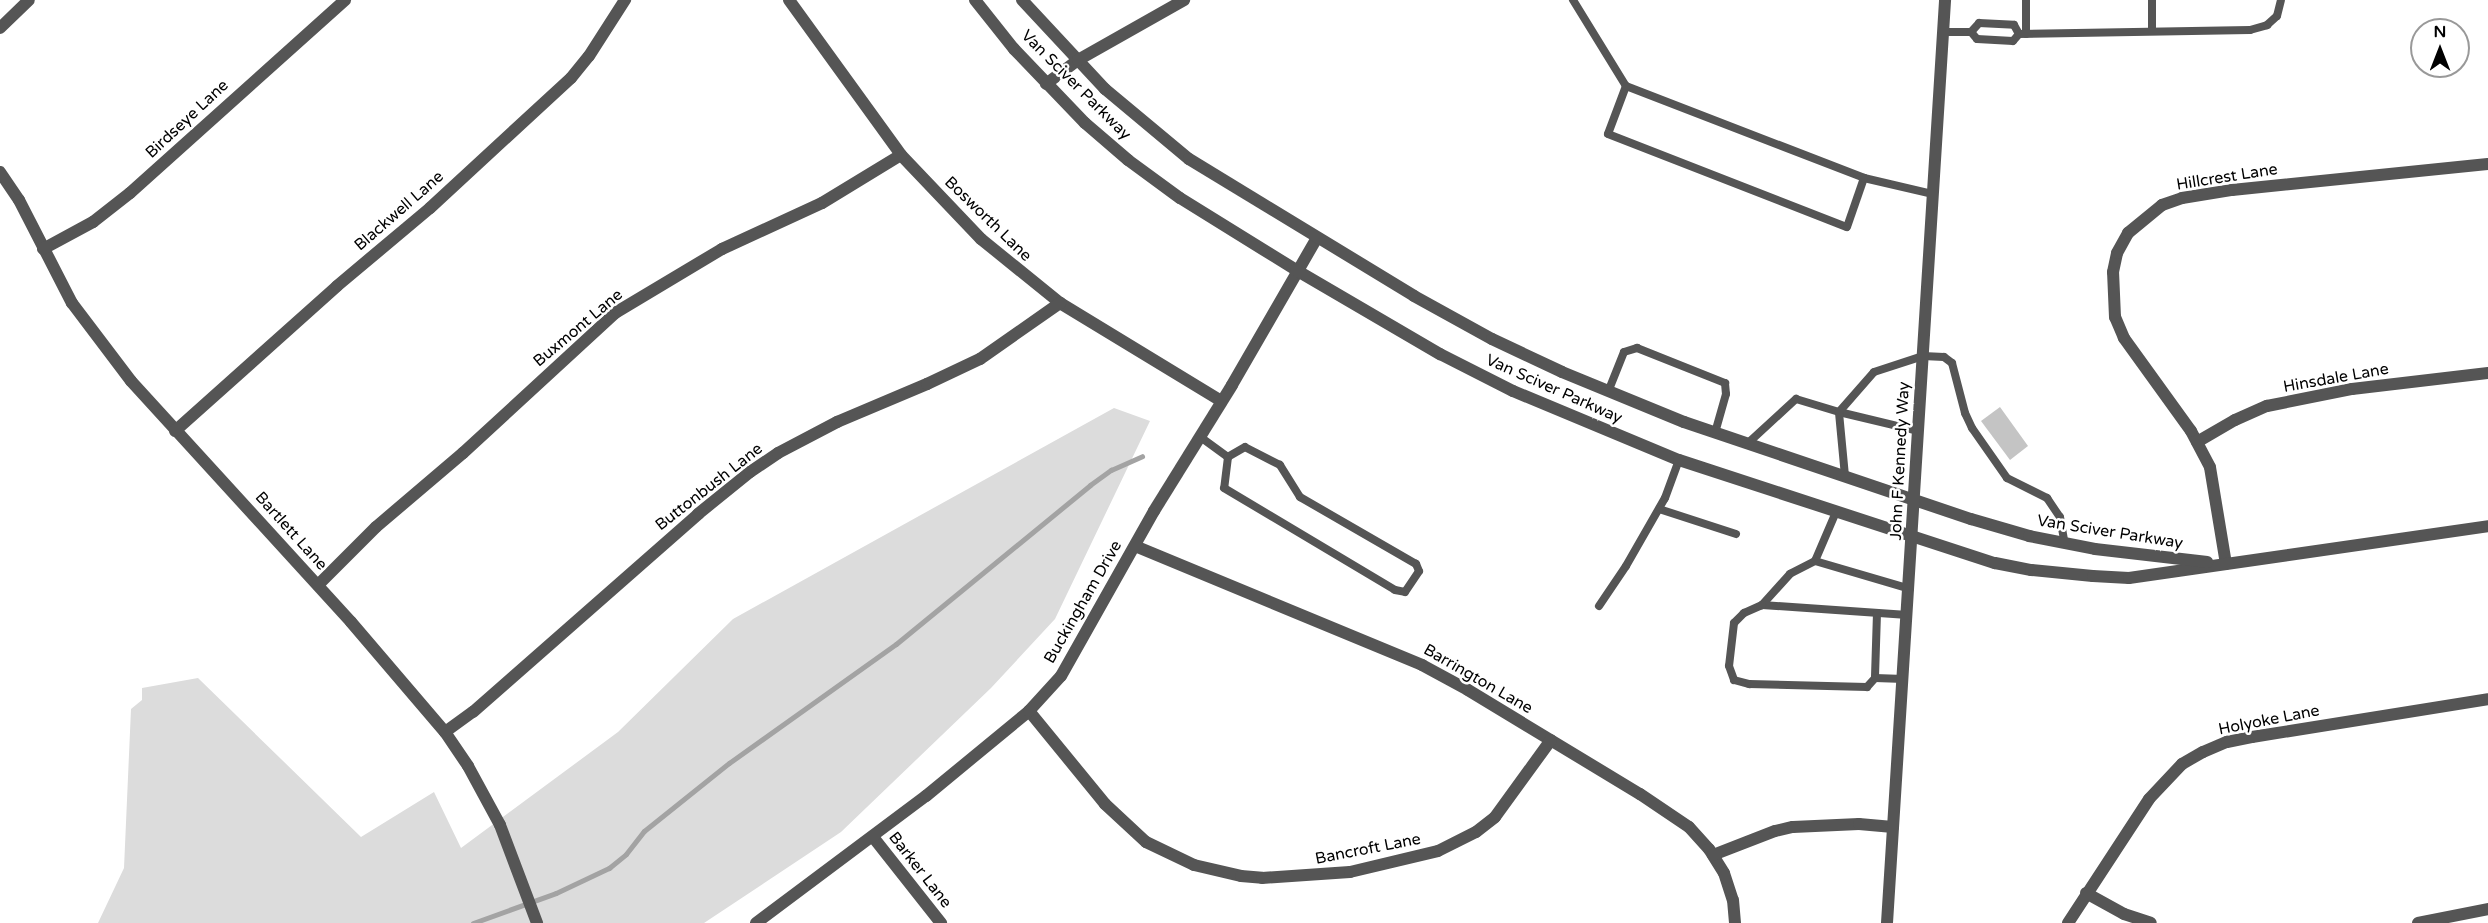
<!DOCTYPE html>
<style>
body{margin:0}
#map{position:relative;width:2488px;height:923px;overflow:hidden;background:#fff;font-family:"Varela Round",sans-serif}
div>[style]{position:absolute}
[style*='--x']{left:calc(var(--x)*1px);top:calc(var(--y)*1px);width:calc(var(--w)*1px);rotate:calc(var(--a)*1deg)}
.green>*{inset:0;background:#dcdcdc}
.stream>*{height:5px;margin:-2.5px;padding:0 2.5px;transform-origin:2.5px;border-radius:2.5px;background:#a3a3a3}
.building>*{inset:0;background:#c4c4c4}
.service>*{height:8px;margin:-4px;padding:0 4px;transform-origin:4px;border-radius:4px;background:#555}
.minor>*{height:12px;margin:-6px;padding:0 6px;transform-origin:6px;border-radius:6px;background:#555}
.tertiary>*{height:12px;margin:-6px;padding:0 6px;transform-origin:6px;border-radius:6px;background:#555}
span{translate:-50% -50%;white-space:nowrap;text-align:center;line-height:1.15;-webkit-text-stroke:5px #fff;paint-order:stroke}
.street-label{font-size:16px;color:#000}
.north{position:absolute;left:2410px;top:18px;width:60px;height:60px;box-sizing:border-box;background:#fff;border:2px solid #999;border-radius:50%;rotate:0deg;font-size:16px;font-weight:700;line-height:24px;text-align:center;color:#000}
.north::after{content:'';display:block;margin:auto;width:21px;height:27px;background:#000;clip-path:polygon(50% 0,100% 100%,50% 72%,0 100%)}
</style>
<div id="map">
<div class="green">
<div style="clip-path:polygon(1114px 408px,1150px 421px,1055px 619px,991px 688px,841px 832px,704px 923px,98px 923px,124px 868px,131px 709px,142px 700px,142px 688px,198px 678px,361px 837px,434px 792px,461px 848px,618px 732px,733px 619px)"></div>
</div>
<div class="stream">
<div style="--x:473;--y:923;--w:88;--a:-19.9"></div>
<div style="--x:556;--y:893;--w:59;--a:-25.3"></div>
<div style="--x:609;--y:868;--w:22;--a:-39"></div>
<div style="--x:626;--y:854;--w:29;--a:-52"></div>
<div style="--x:644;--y:831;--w:109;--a:-38.7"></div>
<div style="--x:729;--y:763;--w:205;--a:-35.5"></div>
<div style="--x:896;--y:644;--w:251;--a:-39.3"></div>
<div style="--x:1090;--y:485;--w:26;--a:-36"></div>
<div style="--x:1111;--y:470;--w:34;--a:-24"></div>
</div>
<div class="building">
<div style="clip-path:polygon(2000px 407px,2028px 446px,2010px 460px,1981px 421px)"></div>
</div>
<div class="service">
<div style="--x:1573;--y:0;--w:101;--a:58.4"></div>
<div style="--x:1626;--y:86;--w:51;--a:110.6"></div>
<div style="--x:1608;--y:134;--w:256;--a:21.3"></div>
<div style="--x:1847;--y:227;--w:52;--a:-70.9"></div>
<div style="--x:1864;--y:178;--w:71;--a:13.1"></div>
<div style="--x:2026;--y:0;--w:34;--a:90"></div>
<div style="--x:2152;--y:0;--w:30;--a:90"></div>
<div style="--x:1943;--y:32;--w:28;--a:0"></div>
<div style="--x:1971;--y:32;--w:9;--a:49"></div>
<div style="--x:1977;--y:39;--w:36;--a:3"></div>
<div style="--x:2013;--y:41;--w:9;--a:-49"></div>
<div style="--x:1971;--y:32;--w:12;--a:-48"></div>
<div style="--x:1979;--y:23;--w:35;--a:3"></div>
<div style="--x:2014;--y:25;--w:10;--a:61"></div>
<div style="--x:2019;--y:34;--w:231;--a:-1"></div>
<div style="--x:2250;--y:30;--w:18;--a:-16"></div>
<div style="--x:2267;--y:25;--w:13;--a:-42"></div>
<div style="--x:2277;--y:16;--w:16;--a:-76"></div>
<div style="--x:1626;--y:86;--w:255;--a:21.1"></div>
<div style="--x:1608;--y:392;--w:43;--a:-68.2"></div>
<div style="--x:1624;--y:352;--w:14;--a:-17"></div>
<div style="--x:1637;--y:348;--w:95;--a:21.7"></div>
<div style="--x:1725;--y:383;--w:11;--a:85"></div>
<div style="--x:1726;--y:394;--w:41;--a:105.8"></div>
<div style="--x:1199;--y:436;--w:36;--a:36"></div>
<div style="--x:1228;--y:457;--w:31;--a:97"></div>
<div style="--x:1224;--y:488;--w:199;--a:30.8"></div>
<div style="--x:1395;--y:590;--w:10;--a:11"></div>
<div style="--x:1405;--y:592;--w:25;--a:-56"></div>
<div style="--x:1419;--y:571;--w:8;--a:-113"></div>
<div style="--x:1416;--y:564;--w:134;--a:-150"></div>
<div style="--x:1300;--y:497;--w:38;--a:-122"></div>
<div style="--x:1280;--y:465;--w:39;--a:-153"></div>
<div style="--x:1245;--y:447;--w:20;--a:150"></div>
<div style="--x:1747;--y:444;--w:67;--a:-42.6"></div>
<div style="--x:1796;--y:399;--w:45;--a:16.8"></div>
<div style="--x:1839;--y:412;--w:81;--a:13.5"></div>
<div style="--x:1845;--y:476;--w:64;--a:-95.4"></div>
<div style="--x:1839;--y:412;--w:53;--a:-48.8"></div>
<div style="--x:1874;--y:372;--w:52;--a:-18.1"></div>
<div style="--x:1923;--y:356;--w:21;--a:3"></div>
<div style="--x:1944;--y:357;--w:10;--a:37"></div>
<div style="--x:1952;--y:363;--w:52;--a:75.4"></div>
<div style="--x:1965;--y:413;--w:17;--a:65"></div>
<div style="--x:1972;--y:428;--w:61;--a:55"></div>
<div style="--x:2007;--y:478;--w:45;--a:26.6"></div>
<div style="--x:2047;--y:498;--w:23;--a:56"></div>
<div style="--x:2060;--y:517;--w:27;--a:80"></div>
<div style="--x:1659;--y:509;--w:81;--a:18"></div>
<div style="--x:1836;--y:512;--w:53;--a:113.2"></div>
<div style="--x:1815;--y:561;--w:28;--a:153"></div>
<div style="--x:1790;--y:574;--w:42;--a:132.1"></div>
<div style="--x:1762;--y:605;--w:146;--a:3.9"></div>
<div style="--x:1815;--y:561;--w:99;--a:16.4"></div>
<div style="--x:1762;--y:605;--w:20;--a:156"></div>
<div style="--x:1744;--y:613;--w:14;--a:135"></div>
<div style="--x:1734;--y:623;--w:43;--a:96.6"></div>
<div style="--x:1729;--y:666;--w:15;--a:70"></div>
<div style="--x:1734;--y:680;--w:16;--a:15"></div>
<div style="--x:1749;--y:684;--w:118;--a:1.5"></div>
<div style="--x:1867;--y:687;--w:12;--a:-48"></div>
<div style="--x:1599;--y:606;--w:48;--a:-56"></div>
<div style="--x:1626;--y:566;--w:78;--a:-60.2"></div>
<div style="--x:1665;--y:498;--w:40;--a:-69.8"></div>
<div style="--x:1877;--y:613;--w:65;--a:91.8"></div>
<div style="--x:1875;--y:678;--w:29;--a:2"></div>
</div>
<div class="minor">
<div style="--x:789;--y:0;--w:191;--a:54.1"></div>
<div style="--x:901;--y:155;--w:116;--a:46.4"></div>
<div style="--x:981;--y:239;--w:102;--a:39"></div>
<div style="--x:1060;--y:303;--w:188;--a:31.3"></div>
<div style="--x:0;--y:28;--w:40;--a:-44"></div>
<div style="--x:0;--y:172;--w:34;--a:56"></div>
<div style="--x:19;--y:200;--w:116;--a:62.8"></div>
<div style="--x:72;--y:303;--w:98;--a:52.9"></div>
<div style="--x:131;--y:381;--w:326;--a:47.6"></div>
<div style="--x:351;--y:622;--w:145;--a:49.5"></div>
<div style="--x:445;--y:732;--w:41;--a:55.9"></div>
<div style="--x:468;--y:766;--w:67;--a:61.5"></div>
<div style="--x:500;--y:825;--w:105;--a:69.3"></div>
<div style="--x:43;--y:249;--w:57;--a:-28.4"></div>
<div style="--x:93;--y:222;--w:47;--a:-38.1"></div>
<div style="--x:130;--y:193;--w:289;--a:-41.9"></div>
<div style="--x:175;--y:431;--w:217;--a:-41.8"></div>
<div style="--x:337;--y:286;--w:121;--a:-40"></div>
<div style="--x:430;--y:208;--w:192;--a:-42.7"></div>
<div style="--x:571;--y:78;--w:28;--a:-51"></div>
<div style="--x:589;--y:56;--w:67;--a:-57.3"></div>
<div style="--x:2197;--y:442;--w:44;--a:-30.1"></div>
<div style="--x:2235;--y:420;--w:35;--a:-24"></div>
<div style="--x:2267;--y:406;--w:87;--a:-11.3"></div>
<div style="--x:2352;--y:389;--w:137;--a:-6.7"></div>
<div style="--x:1135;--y:546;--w:311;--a:22.5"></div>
<div style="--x:1422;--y:665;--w:52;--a:28.5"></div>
<div style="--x:1468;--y:690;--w:201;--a:31.2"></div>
<div style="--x:1640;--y:794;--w:59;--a:34"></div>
<div style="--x:1689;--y:827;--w:30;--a:48"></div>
<div style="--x:1709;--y:849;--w:28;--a:58"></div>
<div style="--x:1724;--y:873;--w:28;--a:72"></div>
<div style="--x:1733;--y:900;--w:23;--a:85"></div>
<div style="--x:2226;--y:564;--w:98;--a:-99.4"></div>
<div style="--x:2210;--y:467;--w:41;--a:-117.8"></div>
<div style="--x:2191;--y:431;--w:115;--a:-125.8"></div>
<div style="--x:2124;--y:338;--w:23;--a:-113"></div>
<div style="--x:2115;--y:317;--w:45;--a:-92.5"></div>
<div style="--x:2113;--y:272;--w:19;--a:-78"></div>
<div style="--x:2117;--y:253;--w:23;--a:-61"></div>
<div style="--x:2128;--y:233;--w:44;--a:-39.5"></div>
<div style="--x:2162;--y:205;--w:21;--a:-19"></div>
<div style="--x:2182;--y:198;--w:51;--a:-9.1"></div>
<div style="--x:2232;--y:190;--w:257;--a:-5.8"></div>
<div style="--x:318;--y:585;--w:82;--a:-45"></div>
<div style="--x:376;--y:527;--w:114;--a:-40.4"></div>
<div style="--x:463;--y:453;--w:207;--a:-42.6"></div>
<div style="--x:615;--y:313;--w:125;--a:-30.9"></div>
<div style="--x:722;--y:249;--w:110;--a:-24.7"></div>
<div style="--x:822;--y:203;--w:92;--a:-31.3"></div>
<div style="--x:1029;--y:711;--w:120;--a:50.7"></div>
<div style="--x:1105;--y:804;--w:56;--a:42.8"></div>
<div style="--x:1146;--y:842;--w:53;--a:25.6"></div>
<div style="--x:1194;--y:865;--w:48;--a:13.2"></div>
<div style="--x:1241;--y:876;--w:21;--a:5"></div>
<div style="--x:1262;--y:878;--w:88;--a:-3.9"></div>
<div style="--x:1350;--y:872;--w:90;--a:-13.4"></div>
<div style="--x:1438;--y:851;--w:42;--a:-26.6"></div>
<div style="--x:1476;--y:832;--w:24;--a:-38"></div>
<div style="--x:1495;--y:817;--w:95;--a:-54"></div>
<div style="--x:445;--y:732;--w:34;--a:-36"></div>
<div style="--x:473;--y:712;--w:300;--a:-41.3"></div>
<div style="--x:698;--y:514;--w:67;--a:-38.9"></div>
<div style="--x:750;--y:472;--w:34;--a:-34"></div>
<div style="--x:778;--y:453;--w:67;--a:-27.7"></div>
<div style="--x:837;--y:422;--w:98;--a:-22.9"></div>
<div style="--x:927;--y:384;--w:59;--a:-25.3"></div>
<div style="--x:980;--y:359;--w:98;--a:-35"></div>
<div style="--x:873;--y:837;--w:110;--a:51.7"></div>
<div style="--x:1713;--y:855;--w:66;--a:-21.2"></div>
<div style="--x:1775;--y:831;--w:18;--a:-13"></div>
<div style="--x:1793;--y:827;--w:66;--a:-2.6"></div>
<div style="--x:1859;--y:824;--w:34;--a:5"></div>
<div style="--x:2086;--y:893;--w:43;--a:28.9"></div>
<div style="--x:2124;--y:914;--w:28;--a:18"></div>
<div style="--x:756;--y:923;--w:212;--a:-36.8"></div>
<div style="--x:926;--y:796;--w:134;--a:-39.5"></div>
<div style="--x:1029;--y:711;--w:47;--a:-47.6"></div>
<div style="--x:1061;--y:676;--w:189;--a:-60.6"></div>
<div style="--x:1154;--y:511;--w:148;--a:-58.2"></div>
<div style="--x:1232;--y:385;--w:170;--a:-60"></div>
<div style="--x:2068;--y:923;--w:148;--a:-56.8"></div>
<div style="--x:2149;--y:799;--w:48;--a:-46.7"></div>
<div style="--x:2182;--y:764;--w:24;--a:-30"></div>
<div style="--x:2203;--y:752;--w:26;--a:-23"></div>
<div style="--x:2227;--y:742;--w:25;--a:-11"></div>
<div style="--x:2252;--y:737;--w:239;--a:-9.1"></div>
<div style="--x:2418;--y:923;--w:71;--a:-11.3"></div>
</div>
<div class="tertiary">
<div style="--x:975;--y:0;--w:63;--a:51.5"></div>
<div style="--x:1014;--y:49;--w:103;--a:46.2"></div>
<div style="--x:1085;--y:123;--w:57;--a:40.7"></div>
<div style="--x:1128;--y:160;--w:64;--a:36.2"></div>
<div style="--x:1180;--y:198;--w:137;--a:31.8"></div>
<div style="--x:1296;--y:270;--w:167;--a:30.3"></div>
<div style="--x:1440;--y:354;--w:82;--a:26.9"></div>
<div style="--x:1513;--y:391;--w:180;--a:22.6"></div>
<div style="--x:1679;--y:460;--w:332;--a:18.1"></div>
<div style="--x:1995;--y:563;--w:37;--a:11"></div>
<div style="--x:2031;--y:570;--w:62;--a:5.5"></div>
<div style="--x:2093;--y:576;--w:36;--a:3"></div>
<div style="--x:2129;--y:578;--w:363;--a:-8.2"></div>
<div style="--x:1022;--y:0;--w:122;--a:47"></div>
<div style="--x:1105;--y:89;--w:109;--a:39.8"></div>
<div style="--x:1189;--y:159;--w:263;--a:31.3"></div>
<div style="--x:1414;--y:296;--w:89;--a:28.9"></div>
<div style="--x:1492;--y:339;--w:77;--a:25.2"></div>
<div style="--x:1562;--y:372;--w:132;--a:22.3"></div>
<div style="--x:1684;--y:422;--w:303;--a:18.7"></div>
<div style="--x:1971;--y:519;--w:60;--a:16.3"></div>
<div style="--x:2029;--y:536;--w:67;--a:11.1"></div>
<div style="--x:2095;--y:549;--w:113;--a:6.6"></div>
<div style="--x:1046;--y:84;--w:40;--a:-37"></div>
<div style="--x:1078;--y:60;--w:122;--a:-29.5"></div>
<div style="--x:1887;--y:923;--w:925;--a:-86.4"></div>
</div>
<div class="street-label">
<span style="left:1076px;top:85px;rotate:45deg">Van Sciver Parkway</span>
<span style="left:187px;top:119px;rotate:-43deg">Birdseye Lane</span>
<span style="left:2227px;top:177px;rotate:-9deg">Hillcrest Lane</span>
<span style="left:399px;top:211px;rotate:-41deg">Blackwell Lane</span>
<span style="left:988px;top:219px;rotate:44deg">Bosworth Lane</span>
<span style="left:578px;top:328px;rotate:-40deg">Buxmont Lane</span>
<span style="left:2336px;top:378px;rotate:-10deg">Hinsdale Lane</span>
<span style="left:1554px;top:389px;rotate:24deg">Van Sciver Parkway</span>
<span style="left:1900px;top:461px;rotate:-87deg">John F Kennedy Way</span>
<span style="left:709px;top:487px;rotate:-38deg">Buttonbush Lane</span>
<span style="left:291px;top:531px;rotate:48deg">Bartlett Lane</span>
<span style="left:2110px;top:532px;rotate:9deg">Van Sciver Parkway</span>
<span style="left:1083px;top:602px;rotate:-60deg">Buckingham Drive</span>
<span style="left:1478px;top:679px;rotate:30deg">Barrington Lane</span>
<span style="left:2269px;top:720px;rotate:-11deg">Holyoke Lane</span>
<span style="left:1368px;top:849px;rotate:-11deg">Bancroft Lane</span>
<span style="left:920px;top:870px;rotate:52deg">Barker Lane</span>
</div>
<div class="north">N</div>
</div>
